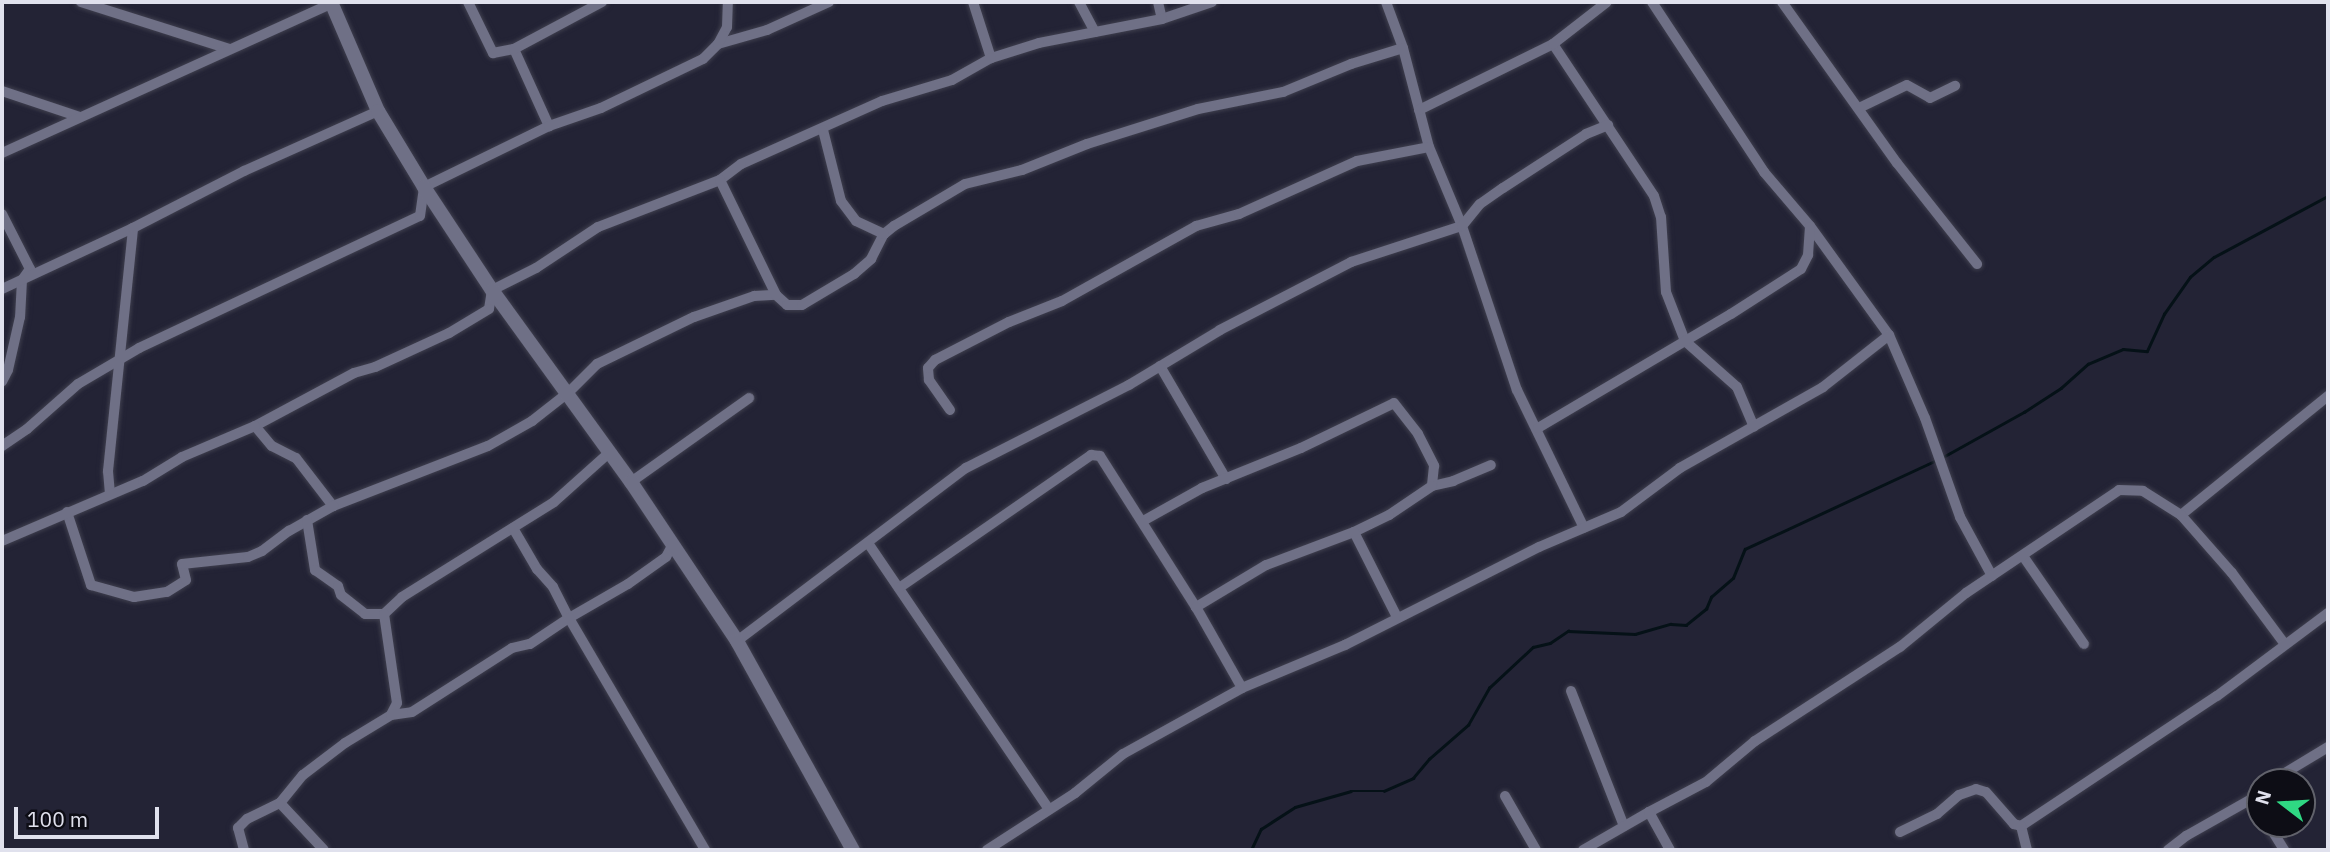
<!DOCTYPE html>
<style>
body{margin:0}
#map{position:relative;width:2330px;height:852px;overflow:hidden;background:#232335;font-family:"IBM Plex Sans",sans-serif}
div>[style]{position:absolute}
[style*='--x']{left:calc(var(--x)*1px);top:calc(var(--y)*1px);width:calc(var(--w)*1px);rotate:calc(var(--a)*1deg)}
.stream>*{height:2.5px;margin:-1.25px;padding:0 1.25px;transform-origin:1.25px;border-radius:1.25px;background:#051117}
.roads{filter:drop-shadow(0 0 2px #3f3f4e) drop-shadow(0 0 2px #3f3f4e)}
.street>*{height:10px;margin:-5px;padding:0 5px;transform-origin:5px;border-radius:5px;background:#6f7086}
.secondary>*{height:14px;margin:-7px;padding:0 7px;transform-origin:7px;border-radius:7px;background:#6f7086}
span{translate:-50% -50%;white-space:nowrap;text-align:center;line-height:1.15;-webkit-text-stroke:5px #0d0d15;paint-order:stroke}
.frame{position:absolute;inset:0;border:4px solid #e0e1ed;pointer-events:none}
.north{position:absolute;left:2246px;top:768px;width:70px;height:70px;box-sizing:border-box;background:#0d0d15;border:2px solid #61626b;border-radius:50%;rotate:287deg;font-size:19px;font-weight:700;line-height:28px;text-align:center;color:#e0e1ed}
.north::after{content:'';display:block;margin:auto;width:24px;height:32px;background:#2fd883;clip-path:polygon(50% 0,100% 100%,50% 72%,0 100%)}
.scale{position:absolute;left:14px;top:807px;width:145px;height:32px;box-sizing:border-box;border:4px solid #e0e1ed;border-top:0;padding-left:9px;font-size:21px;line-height:24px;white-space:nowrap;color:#e0e1ed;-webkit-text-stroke:5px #0d0d15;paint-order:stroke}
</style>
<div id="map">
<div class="stream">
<div style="--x:1943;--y:457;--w:93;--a:-29.1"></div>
<div style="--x:2024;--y:412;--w:44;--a:-33"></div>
<div style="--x:2061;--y:388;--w:36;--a:-42"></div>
<div style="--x:2088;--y:364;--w:38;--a:-23"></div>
<div style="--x:2123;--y:349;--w:24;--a:5"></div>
<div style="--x:2147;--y:351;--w:41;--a:-65.3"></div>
<div style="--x:2164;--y:314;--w:45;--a:-54.9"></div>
<div style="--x:2190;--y:277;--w:31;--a:-40"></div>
<div style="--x:2214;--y:257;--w:129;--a:-28.2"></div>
<div style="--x:1251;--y:850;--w:23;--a:-65"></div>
<div style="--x:1261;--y:829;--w:40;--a:-32.9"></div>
<div style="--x:1295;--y:807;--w:58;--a:-15.9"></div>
<div style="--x:1351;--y:791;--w:33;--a:0"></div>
<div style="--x:1384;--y:791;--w:32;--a:-24"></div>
<div style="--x:1413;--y:778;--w:25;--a:-50"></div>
<div style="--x:1429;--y:759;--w:52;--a:-41.1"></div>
<div style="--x:1468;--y:725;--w:43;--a:-60.4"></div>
<div style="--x:1489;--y:688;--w:60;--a:-43"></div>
<div style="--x:1533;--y:647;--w:17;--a:-13"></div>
<div style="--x:1550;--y:643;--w:22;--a:-34"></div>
<div style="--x:1568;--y:631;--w:67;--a:2.6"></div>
<div style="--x:1635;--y:634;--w:37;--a:-16"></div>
<div style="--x:1671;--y:624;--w:15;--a:4"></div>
<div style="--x:1686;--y:625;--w:26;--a:-39"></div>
<div style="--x:1706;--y:609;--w:13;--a:-67"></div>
<div style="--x:1711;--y:597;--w:29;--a:-41"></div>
<div style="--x:1733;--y:578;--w:31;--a:-68"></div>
<div style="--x:1745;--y:549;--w:212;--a:-24.9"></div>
</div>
<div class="roads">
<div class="street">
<div style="--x:81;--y:2;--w:155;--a:17.6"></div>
<div style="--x:468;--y:2;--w:57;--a:63.9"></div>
<div style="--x:493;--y:53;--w:21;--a:-11"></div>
<div style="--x:514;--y:49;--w:85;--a:65.6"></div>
<div style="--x:973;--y:2;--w:59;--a:72.2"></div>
<div style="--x:1079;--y:2;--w:34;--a:62"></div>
<div style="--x:1158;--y:2;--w:17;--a:77"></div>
<div style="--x:1212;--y:2;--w:53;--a:161.2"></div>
<div style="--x:1162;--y:19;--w:125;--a:169"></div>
<div style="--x:1039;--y:43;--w:50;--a:162.6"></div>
<div style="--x:991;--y:58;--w:45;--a:150.6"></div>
<div style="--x:952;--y:80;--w:73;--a:163.3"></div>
<div style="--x:882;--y:101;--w:154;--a:155.9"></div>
<div style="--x:741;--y:164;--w:26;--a:143"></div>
<div style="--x:720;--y:180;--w:131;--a:158.9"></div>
<div style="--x:598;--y:227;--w:74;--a:146.5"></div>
<div style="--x:536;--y:268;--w:49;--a:153.4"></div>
<div style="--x:492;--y:290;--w:19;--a:99"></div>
<div style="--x:489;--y:309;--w:47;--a:149"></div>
<div style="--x:449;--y:333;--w:81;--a:155.3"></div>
<div style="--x:375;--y:367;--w:22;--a:164"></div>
<div style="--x:354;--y:373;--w:112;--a:151.8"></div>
<div style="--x:255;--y:426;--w:26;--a:50"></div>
<div style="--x:272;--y:446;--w:27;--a:27"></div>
<div style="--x:296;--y:458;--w:61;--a:52.4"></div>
<div style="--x:333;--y:506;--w:166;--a:-21.2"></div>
<div style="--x:488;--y:446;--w:51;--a:-29.6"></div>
<div style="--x:532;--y:421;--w:47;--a:-38.1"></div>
<div style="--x:569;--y:392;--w:40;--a:-45"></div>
<div style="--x:597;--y:364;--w:108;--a:-25.9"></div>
<div style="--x:694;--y:317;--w:64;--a:-19.3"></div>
<div style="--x:754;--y:296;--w:22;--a:-3"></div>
<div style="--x:776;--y:295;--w:15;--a:42"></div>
<div style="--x:787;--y:305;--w:15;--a:0"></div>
<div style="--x:802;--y:305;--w:61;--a:-30.8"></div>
<div style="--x:854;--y:274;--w:23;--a:-41"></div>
<div style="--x:871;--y:259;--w:28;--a:-63"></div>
<div style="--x:884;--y:234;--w:13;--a:-39"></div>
<div style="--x:894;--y:226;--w:82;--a:-30.6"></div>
<div style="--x:965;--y:184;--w:59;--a:-13.8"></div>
<div style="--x:1022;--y:170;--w:70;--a:-21.8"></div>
<div style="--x:1087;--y:144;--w:116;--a:-17.5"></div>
<div style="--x:1198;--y:109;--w:87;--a:-11.3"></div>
<div style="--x:1283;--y:92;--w:74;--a:-22.4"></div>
<div style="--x:1351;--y:64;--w:54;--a:-17.1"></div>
<div style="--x:1386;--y:2;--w:49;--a:69.7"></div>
<div style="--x:1403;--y:48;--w:102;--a:75.3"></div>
<div style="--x:1429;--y:147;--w:86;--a:67.3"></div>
<div style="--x:1462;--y:226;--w:173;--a:71.5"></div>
<div style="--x:1517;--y:390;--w:153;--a:64.1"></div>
<div style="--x:1652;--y:2;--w:204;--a:56.6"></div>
<div style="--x:1764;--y:172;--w:71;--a:49.6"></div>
<div style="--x:1810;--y:226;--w:135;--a:54.1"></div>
<div style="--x:1889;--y:335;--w:90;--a:66.6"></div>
<div style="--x:1925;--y:418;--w:105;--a:70.5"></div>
<div style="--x:1960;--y:517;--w:67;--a:61.5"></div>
<div style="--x:1782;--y:2;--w:198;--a:54.5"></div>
<div style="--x:1897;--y:163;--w:129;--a:51.6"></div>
<div style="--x:718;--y:44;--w:51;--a:-15.9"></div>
<div style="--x:767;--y:30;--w:68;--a:-24.3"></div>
<div style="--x:1553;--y:44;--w:182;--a:56.4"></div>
<div style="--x:1654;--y:196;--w:22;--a:72"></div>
<div style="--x:1661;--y:217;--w:75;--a:86.2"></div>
<div style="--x:1666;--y:292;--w:53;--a:68.8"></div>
<div style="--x:1685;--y:341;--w:69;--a:41.5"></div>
<div style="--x:1737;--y:387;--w:43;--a:67"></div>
<div style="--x:514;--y:49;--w:100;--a:-28.1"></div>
<div style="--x:2;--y:91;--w:82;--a:18.4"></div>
<div style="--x:1859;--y:108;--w:53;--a:-25.6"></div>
<div style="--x:1907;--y:85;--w:26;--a:29"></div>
<div style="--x:1930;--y:98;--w:28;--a:-26"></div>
<div style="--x:1419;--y:110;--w:149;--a:-26.2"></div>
<div style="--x:1553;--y:44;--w:68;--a:-37.9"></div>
<div style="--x:823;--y:130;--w:73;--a:75.8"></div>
<div style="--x:841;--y:201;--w:25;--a:53"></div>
<div style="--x:856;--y:221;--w:31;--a:25"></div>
<div style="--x:2;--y:153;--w:361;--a:-24.4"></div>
<div style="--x:720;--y:180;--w:128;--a:64"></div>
<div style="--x:2;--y:214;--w:62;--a:63"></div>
<div style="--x:30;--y:269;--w:14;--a:126"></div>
<div style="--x:22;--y:280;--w:37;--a:93"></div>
<div style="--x:20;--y:317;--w:54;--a:102.8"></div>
<div style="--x:8;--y:370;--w:13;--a:117"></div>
<div style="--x:2;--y:289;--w:145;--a:-25"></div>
<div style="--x:1160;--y:366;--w:131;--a:59.7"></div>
<div style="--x:950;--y:410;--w:37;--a:-125"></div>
<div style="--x:929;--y:380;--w:12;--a:-95"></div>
<div style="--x:928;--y:368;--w:11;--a:-49"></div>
<div style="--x:935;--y:360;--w:83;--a:-27.2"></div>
<div style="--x:1009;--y:322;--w:57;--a:-21.6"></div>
<div style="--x:1062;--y:301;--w:154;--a:-29.2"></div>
<div style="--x:1196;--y:226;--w:45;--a:-15.6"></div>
<div style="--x:1239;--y:214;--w:129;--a:-24.2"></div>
<div style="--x:1357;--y:161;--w:73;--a:-11"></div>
<div style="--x:1538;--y:428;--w:224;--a:-30.6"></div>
<div style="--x:1731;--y:314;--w:83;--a:-32.7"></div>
<div style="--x:1801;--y:269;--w:16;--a:-63"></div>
<div style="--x:1808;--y:255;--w:28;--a:-86"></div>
<div style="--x:2;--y:446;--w:30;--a:-34"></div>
<div style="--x:27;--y:429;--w:68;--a:-41.4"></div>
<div style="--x:78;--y:384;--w:71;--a:-30.5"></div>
<div style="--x:139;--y:348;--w:310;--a:-25.2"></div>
<div style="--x:420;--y:216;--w:29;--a:-82"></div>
<div style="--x:424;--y:187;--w:139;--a:-26"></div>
<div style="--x:549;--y:126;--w:55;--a:-19.1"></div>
<div style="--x:601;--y:108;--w:113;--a:-25.7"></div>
<div style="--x:703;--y:59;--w:21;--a:-45"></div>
<div style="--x:718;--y:44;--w:19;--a:-62"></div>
<div style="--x:727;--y:27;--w:25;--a:-88"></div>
<div style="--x:631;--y:482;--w:145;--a:-35.4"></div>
<div style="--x:1432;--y:486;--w:22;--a:-13"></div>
<div style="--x:1453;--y:481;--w:41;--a:-22.8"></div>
<div style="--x:110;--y:494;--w:23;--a:-95"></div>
<div style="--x:108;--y:471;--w:244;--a:-84.1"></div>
<div style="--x:133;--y:228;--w:125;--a:-27.2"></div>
<div style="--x:244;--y:171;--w:147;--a:-24.1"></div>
<div style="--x:67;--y:512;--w:77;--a:71.8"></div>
<div style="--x:91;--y:585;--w:45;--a:15.6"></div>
<div style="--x:134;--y:597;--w:33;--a:-9"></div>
<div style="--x:167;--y:592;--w:22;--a:-32"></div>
<div style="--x:186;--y:580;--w:16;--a:-104"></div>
<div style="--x:182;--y:564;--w:66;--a:-6.1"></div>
<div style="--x:248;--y:557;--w:15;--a:-23"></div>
<div style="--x:262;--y:551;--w:34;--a:-37"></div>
<div style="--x:289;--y:531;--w:51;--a:-29.6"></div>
<div style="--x:2181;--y:515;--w:189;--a:-39"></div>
<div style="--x:307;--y:520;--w:51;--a:80.9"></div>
<div style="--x:315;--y:570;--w:28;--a:35"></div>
<div style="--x:338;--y:586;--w:9;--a:72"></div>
<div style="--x:341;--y:595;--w:31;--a:38"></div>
<div style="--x:365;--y:614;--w:19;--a:0"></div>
<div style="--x:384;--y:614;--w:25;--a:-43"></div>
<div style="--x:402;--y:597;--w:179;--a:-32"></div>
<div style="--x:554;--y:502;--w:75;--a:-41.8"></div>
<div style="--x:1143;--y:521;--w:68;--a:-29.2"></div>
<div style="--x:1202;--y:488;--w:107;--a:-22"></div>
<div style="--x:1301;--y:448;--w:103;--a:-25.8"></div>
<div style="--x:1394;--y:403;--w:39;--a:52"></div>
<div style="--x:1418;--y:434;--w:36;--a:63"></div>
<div style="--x:1434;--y:466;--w:20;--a:96"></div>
<div style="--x:1432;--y:486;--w:52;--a:146"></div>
<div style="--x:1389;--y:515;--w:39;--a:154"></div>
<div style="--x:1354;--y:532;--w:94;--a:159.4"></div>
<div style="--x:1266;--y:565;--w:82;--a:149"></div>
<div style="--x:513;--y:528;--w:48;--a:59.7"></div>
<div style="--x:537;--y:569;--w:24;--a:48"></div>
<div style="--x:553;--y:587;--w:35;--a:63"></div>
<div style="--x:569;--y:618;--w:68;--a:-30"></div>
<div style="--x:628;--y:584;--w:47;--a:-35.4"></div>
<div style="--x:666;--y:557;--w:15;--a:-62"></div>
<div style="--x:1354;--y:532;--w:95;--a:63.2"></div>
<div style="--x:2;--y:541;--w:153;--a:-23.1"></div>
<div style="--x:143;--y:481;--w:46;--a:-31.6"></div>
<div style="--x:182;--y:457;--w:79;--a:-23"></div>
<div style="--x:868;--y:543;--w:322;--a:55.8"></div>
<div style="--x:2023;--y:556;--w:107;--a:55.3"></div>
<div style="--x:899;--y:588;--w:234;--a:-34.7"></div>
<div style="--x:1091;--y:455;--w:9;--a:6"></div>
<div style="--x:1100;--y:456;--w:179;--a:57.6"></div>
<div style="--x:1196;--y:607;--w:93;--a:60.4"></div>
<div style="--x:384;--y:614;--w:90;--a:81.7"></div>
<div style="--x:397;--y:703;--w:13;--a:117"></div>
<div style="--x:737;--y:641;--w:287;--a:-37.1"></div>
<div style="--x:966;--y:468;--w:183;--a:-27"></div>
<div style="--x:1129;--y:385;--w:106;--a:-31.1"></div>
<div style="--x:1220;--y:330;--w:148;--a:-27.4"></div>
<div style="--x:1351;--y:262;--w:117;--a:-18"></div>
<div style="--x:1462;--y:226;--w:28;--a:-51"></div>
<div style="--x:1480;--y:204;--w:28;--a:-35"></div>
<div style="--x:1503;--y:188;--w:99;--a:-33"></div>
<div style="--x:1586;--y:134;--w:24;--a:-22"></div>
<div style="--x:1571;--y:691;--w:145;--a:68.6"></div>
<div style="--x:2270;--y:782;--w:68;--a:-31.1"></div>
<div style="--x:2260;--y:789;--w:9;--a:122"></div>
<div style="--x:2255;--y:797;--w:14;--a:69"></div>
<div style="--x:1505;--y:796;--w:62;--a:60.1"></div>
<div style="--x:280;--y:803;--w:64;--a:46.9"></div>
<div style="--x:1649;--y:812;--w:64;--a:-27.8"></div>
<div style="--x:1706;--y:782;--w:64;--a:-39.9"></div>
<div style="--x:1755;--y:741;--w:173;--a:-33"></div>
<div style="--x:1900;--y:647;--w:85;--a:-39.3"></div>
<div style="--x:1966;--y:593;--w:184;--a:-33.9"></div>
<div style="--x:2119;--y:490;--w:24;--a:2"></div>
<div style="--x:2143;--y:491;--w:45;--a:32.3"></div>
<div style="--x:2181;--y:515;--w:77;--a:48.7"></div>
<div style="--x:2232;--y:573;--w:87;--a:53.4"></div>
<div style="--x:2268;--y:824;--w:31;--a:58"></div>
<div style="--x:2021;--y:826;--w:235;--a:-33.6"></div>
<div style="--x:2217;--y:696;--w:139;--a:-36.8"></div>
<div style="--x:2021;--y:826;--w:25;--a:76"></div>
<div style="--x:1900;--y:832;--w:41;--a:-25.9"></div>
<div style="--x:1937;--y:814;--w:29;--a:-41"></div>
<div style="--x:1959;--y:795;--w:18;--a:-19"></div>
<div style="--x:1976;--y:789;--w:10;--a:17"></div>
<div style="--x:1986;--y:792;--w:43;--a:48.8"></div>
<div style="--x:2014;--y:824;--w:7;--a:16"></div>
<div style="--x:244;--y:850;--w:23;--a:-105"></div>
<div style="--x:238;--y:828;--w:13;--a:-45"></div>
<div style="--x:247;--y:819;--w:37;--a:-26"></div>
<div style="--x:280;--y:803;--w:36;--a:-51"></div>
<div style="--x:303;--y:775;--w:53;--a:-37.3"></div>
<div style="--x:345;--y:743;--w:54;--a:-31.3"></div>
<div style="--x:391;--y:715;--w:21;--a:-8"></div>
<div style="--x:412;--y:712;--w:119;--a:-32.6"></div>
<div style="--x:512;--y:648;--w:18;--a:-13"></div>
<div style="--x:530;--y:644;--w:47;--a:-33.7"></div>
<div style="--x:569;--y:618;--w:269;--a:59.6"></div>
<div style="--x:987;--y:850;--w:105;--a:-32.9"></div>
<div style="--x:1075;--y:793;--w:62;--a:-39.1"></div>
<div style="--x:1123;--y:754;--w:136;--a:-29"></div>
<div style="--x:1242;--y:688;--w:112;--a:-22.7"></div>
<div style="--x:1345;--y:645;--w:217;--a:-26.8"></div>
<div style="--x:1539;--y:547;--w:89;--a:-23.1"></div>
<div style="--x:1621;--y:512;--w:74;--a:-36.7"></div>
<div style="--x:1680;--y:468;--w:164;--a:-29.5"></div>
<div style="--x:1823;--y:387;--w:84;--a:-38.2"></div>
<div style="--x:1583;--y:850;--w:76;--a:-29.9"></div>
<div style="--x:1649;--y:812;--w:43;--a:61.1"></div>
<div style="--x:2168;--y:850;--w:23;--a:-38"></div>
<div style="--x:2186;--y:836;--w:79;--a:-29.5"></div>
</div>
<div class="secondary">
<div style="--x:331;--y:2;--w:119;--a:66.7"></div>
<div style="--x:378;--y:111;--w:89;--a:58.8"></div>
<div style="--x:424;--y:187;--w:123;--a:56.6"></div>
<div style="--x:492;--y:290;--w:237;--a:54.1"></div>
<div style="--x:631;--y:482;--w:191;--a:56.3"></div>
<div style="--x:737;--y:641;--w:239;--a:61"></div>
</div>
</div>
<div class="frame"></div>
<div class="north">N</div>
<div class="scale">100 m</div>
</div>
